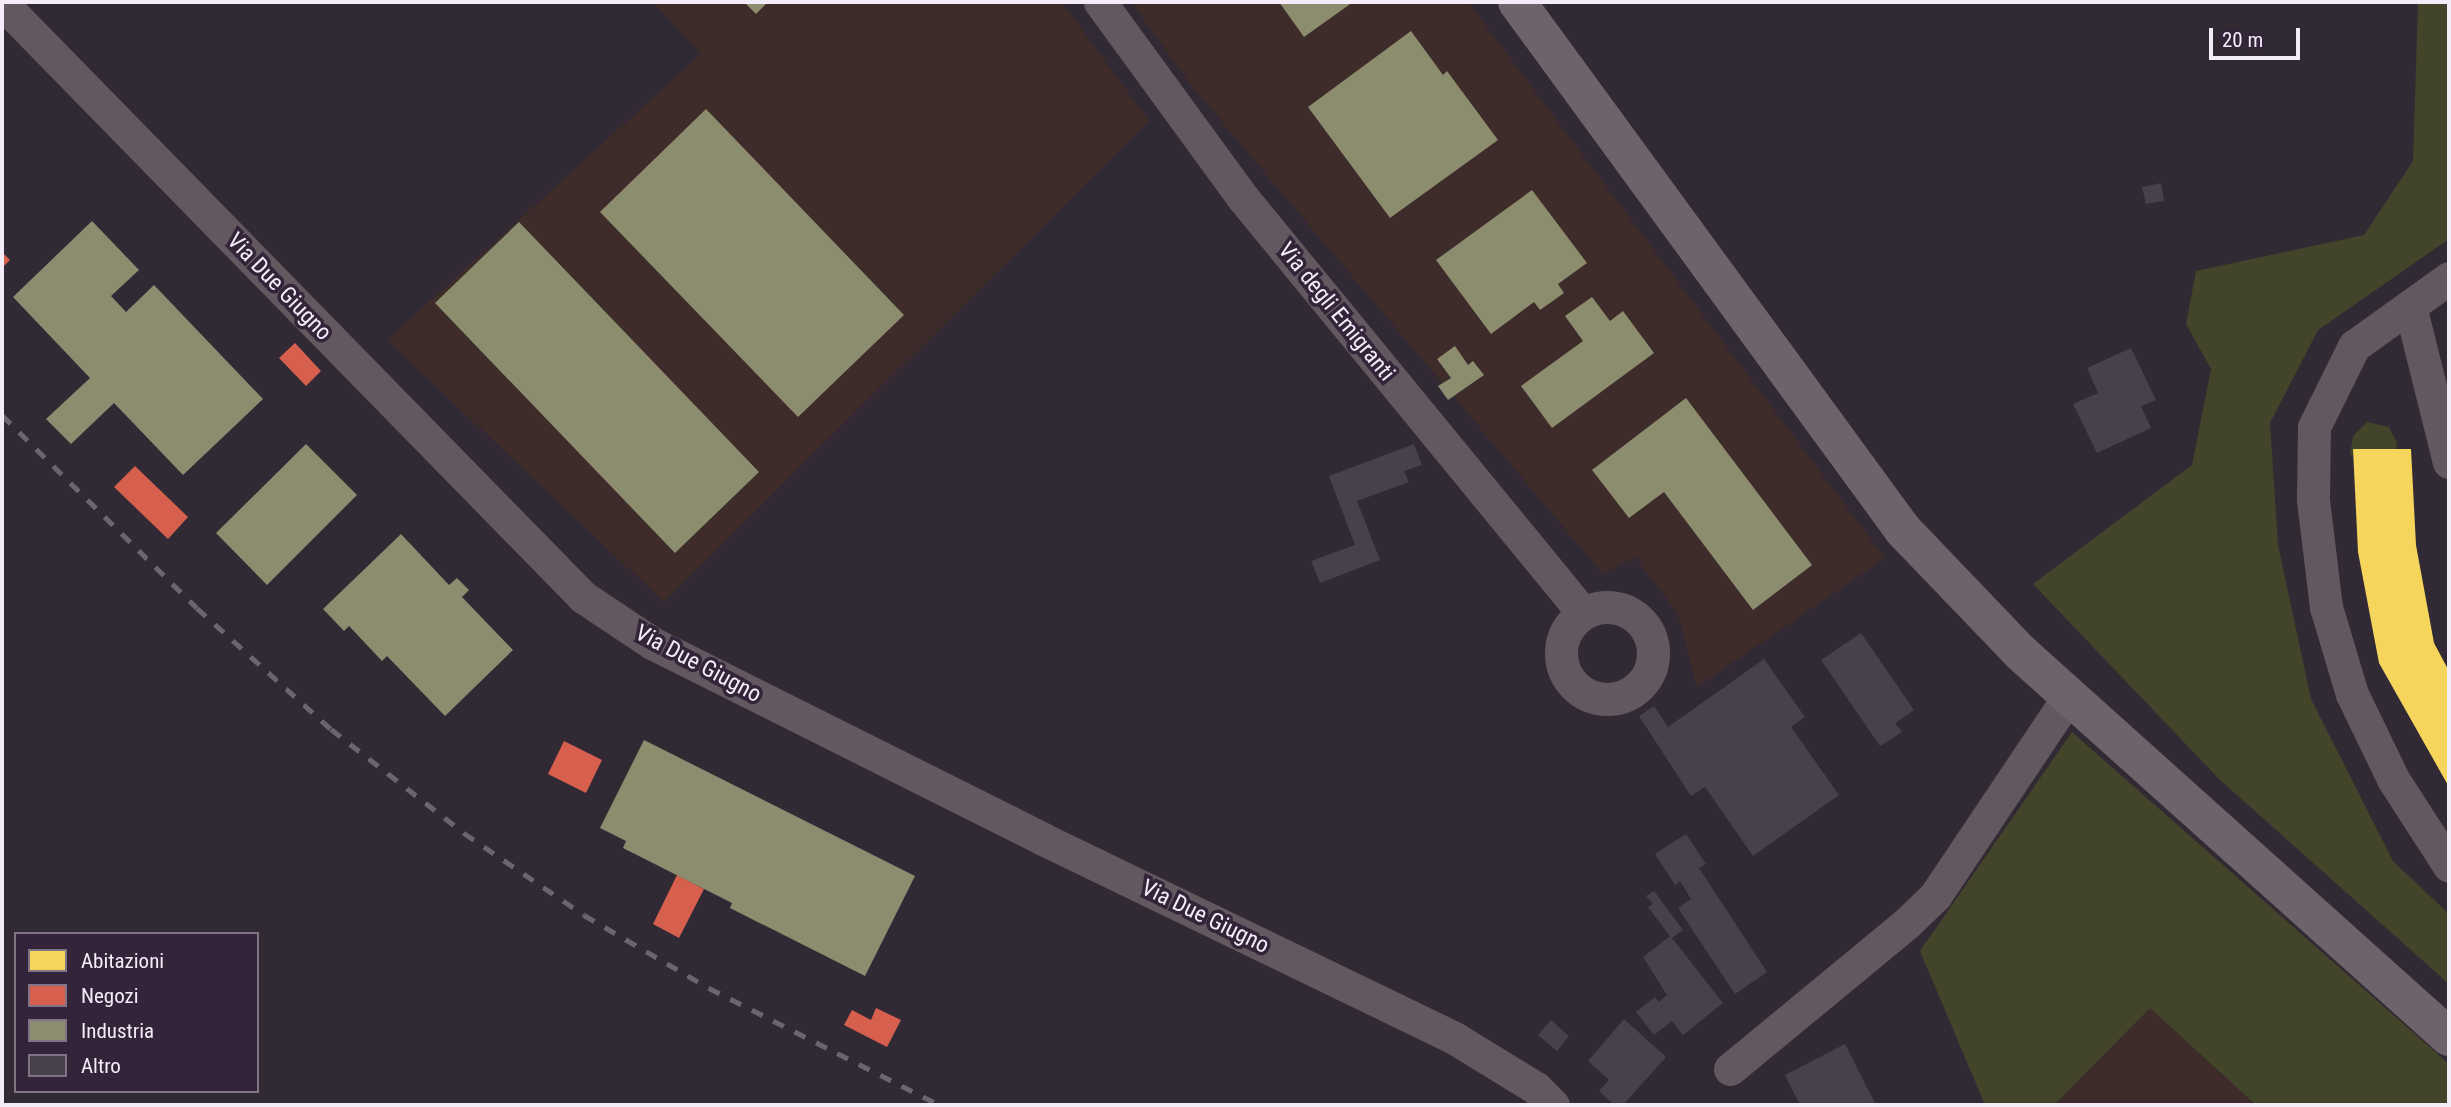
<!DOCTYPE html>
<style>
body{margin:0}
#map{position:relative;width:2451px;height:1107px;overflow:hidden;background:#312934;font-family:"Roboto Condensed",sans-serif}
div>[style]{position:absolute}
[style*='--x']{left:calc(var(--x)*1px);top:calc(var(--y)*1px);width:calc(var(--w)*1px);rotate:calc(var(--a)*1deg)}
.industrial>*{inset:0;background:#3e2c2a}
.green>*{inset:0;background:#43452a}
.homes>*{inset:0;background:#f6d55c}
.shops>*{inset:0;background:#d6604d}
.industry>*{inset:0;background:#8c8c6e}
.building>*{inset:0;background:#48414b}
.minor>*{height:33px;margin:-16.5px;padding:0 16.5px;transform-origin:16.5px;border-radius:16.5px;background:#63585f}
.minor>.ring{margin:-16.5px;padding:0;box-sizing:content-box;background:none;border:33px solid #63585f;border-radius:50%}
.secondary>*{height:38px;margin:-19px;padding:0 19px;transform-origin:19px;border-radius:19px;background:#6f636b}
.rail>*{height:5px;margin-top:-2.5px;transform-origin:0;background:repeating-linear-gradient(90deg,#6d656d 0 12px,transparent 0 24px)}
span{translate:-50% -50%;white-space:nowrap;text-align:center;line-height:1.15;-webkit-text-stroke:7px #332439;paint-order:stroke}
.street-label{font-size:23px;color:#f5ecfa}
.frame{position:absolute;inset:0;border:4px solid #f5ecfa;pointer-events:none}
.legend{position:absolute;left:14px;top:932px;width:245px;height:161px;box-sizing:border-box;background:#332439;border:2px solid #817486;margin:0;padding:9px 12px;list-style:none;font-size:21px;color:#f5ecfa}
.legend li{display:flex;align-items:center;gap:14px;height:35px}
.legend b{width:35px;border:2px solid #817486}
.scale{position:absolute;left:2209px;top:28px;width:91px;height:32px;box-sizing:border-box;border:4px solid #f5ecfa;border-top:0;padding-left:9px;font-size:21px;line-height:24px;white-space:nowrap;color:#f5ecfa;-webkit-text-stroke:5px #332439;paint-order:stroke}
</style>
<div id="map">
<div class="industrial">
<div style="clip-path:polygon(653px 2px,1062px 2px,1149px 121px,664px 602px,387px 340px,701px 54px)"></div>
<div style="clip-path:polygon(1131px 2px,1468px 2px,1885px 558px,1697px 687px,1677px 612px,1635px 557px,1603px 574px,1191px 85px)"></div>
<div style="clip-path:polygon(2150px 1008px,2256px 1105px,2054px 1105px)"></div>
</div>
<div class="green">
<div style="clip-path:polygon(2418px 2px,2449px 2px,2449px 239px,2318px 330px,2270px 423px,2278px 545px,2311px 699px,2393px 861px,2449px 914px,2449px 984px,2220px 780px,2033px 584px,2192px 465px,2211px 369px,2186px 324px,2196px 271px,2364px 235px,2413px 161px)"></div>
<div style="clip-path:polygon(2367px 422px,2389px 427px,2397px 443px,2396px 455px,2350px 455px,2353px 436px)"></div>
<div style="clip-path:polygon(2072px 732px,2449px 1064px,2449px 1105px,2256px 1105px,2150px 1008px,2054px 1105px,1985px 1105px,1920px 951px)"></div>
</div>
<div class="homes">
<div style="clip-path:polygon(2353px 449px,2411px 449px,2416px 545px,2434px 643px,2449px 671px,2449px 787px,2379px 663px,2358px 552px)"></div>
</div>
<div class="shops">
<div style="clip-path:polygon(2px 252px,10px 260px,2px 268px)"></div>
<div style="clip-path:polygon(295px 343px,321px 371px,306px 386px,279px 358px)"></div>
<div style="clip-path:polygon(135px 466px,188px 517px,168px 539px,114px 487px)"></div>
<div style="clip-path:polygon(564px 741px,602px 760px,586px 793px,548px 774px)"></div>
<div style="clip-path:polygon(677px 875px,704px 889px,679px 938px,653px 924px)"></div>
<div style="clip-path:polygon(876px 1008px,901px 1020px,887px 1047px,844px 1025px,852px 1010px,871px 1020px)"></div>
</div>
<div class="industry">
<div style="clip-path:polygon(744px 2px,768px 2px,756px 14px)"></div>
<div style="clip-path:polygon(1279px 2px,1353px 2px,1304px 37px)"></div>
<div style="clip-path:polygon(1411px 31px,1443px 75px,1447px 71px,1498px 140px,1390px 218px,1308px 107px)"></div>
<div style="clip-path:polygon(706px 109px,904px 315px,798px 417px,600px 212px)"></div>
<div style="clip-path:polygon(1532px 190px,1587px 263px,1558px 284px,1564px 293px,1540px 310px,1534px 302px,1491px 334px,1436px 260px)"></div>
<div style="clip-path:polygon(92px 221px,139px 270px,111px 296px,126px 312px,154px 285px,263px 399px,183px 475px,114px 403px,71px 444px,46px 419px,90px 378px,13px 297px)"></div>
<div style="clip-path:polygon(519px 222px,759px 472px,675px 553px,435px 303px)"></div>
<div style="clip-path:polygon(1592px 297px,1610px 321px,1623px 311px,1654px 353px,1552px 428px,1521px 386px,1583px 341px,1565px 316px)"></div>
<div style="clip-path:polygon(1455px 346px,1468px 365px,1473px 361px,1484px 375px,1448px 400px,1438px 386px,1451px 378px,1437px 359px)"></div>
<div style="clip-path:polygon(1686px 398px,1812px 565px,1753px 610px,1664px 492px,1629px 518px,1592px 470px)"></div>
<div style="clip-path:polygon(306px 444px,357px 495px,267px 585px,216px 533px)"></div>
<div style="clip-path:polygon(401px 534px,449px 585px,457px 578px,469px 590px,462px 597px,513px 650px,445px 716px,387px 656px,382px 661px,349px 626px,344px 631px,323px 609px)"></div>
<div style="clip-path:polygon(644px 740px,915px 876px,865px 976px,730px 908px,732px 903px,623px 848px,626px 841px,600px 828px)"></div>
</div>
<div class="building">
<div style="clip-path:polygon(2161px 183px,2164px 201px,2146px 204px,2142px 187px)"></div>
<div style="clip-path:polygon(2131px 348px,2156px 400px,2141px 406px,2151px 428px,2097px 453px,2073px 404px,2098px 393px,2087px 368px)"></div>
<div style="clip-path:polygon(1414px 444px,1422px 465px,1404px 471px,1409px 482px,1357px 501px,1380px 560px,1320px 583px,1311px 561px,1355px 545px,1329px 476px)"></div>
<div style="clip-path:polygon(1861px 633px,1914px 710px,1895px 723px,1902px 732px,1880px 746px,1821px 660px)"></div>
<div style="clip-path:polygon(1764px 659px,1805px 717px,1791px 727px,1839px 795px,1753px 856px,1705px 787px,1691px 796px,1639px 716px,1654px 706px,1668px 727px)"></div>
<div style="clip-path:polygon(1686px 834px,1706px 864px,1699px 868px,1767px 972px,1735px 994px,1678px 908px,1691px 899px,1680px 881px,1675px 885px,1655px 854px)"></div>
<div style="clip-path:polygon(1654px 891px,1683px 930px,1672px 938px,1723px 1003px,1683px 1035px,1672px 1021px,1654px 1035px,1636px 1012px,1655px 997px,1659px 1002px,1667px 995px,1643px 957px,1670px 936px,1648px 907px,1653px 904px,1646px 896px)"></div>
<div style="clip-path:polygon(1624px 1019px,1666px 1057px,1623px 1105px,1614px 1105px,1599px 1091px,1609px 1080px,1588px 1061px)"></div>
<div style="clip-path:polygon(1551px 1020px,1569px 1036px,1557px 1051px,1538px 1035px)"></div>
<div style="clip-path:polygon(1845px 1044px,1876px 1105px,1800px 1105px,1785px 1075px)"></div>
</div>
<div class="minor">
<div style="--x:1100;--y:2;--w:243;--a:53.9"></div>
<div style="--x:1243;--y:198;--w:536;--a:50.67"></div>
<div style="--x:2;--y:3;--w:831;--a:45.63"></div>
<div style="--x:583;--y:597;--w:83;--a:33.7"></div>
<div style="--x:652;--y:643;--w:437;--a:26.6"></div>
<div style="--x:1043;--y:839;--w:459;--a:25.8"></div>
<div style="--x:1456;--y:1039;--w:94;--a:31.5"></div>
<div style="--x:1536;--y:1088;--w:24;--a:45"></div>
<div style="--x:2449;--y:278;--w:117;--a:144.4"></div>
<div style="--x:2354;--y:346;--w:90;--a:116.3"></div>
<div style="--x:2314;--y:427;--w:73;--a:90.8"></div>
<div style="--x:2313;--y:500;--w:108;--a:83.1"></div>
<div style="--x:2326;--y:607;--w:91;--a:73.4"></div>
<div style="--x:2352;--y:694;--w:94;--a:64.2"></div>
<div style="--x:2393;--y:779;--w:103;--a:57.2"></div>
<div style="--x:2410;--y:306;--w:161;--a:76"></div>
<div class="ring" style="left:1561px;top:607px;width:59px;height:59px"></div>
<div style="--x:1730;--y:1069;--w:229;--a:-39.5"></div>
<div style="--x:1907;--y:923;--w:39;--a:-44"></div>
<div style="--x:1935;--y:896;--w:239;--a:-56.2"></div>
</div>
<div class="secondary">
<div style="--x:1517;--y:2;--w:654;--a:53.83"></div>
<div style="--x:1903;--y:530;--w:170;--a:46.2"></div>
<div style="--x:2021;--y:653;--w:575;--a:41.9"></div>
</div>
<div class="rail">
<div style="--x:2;--y:415;--w:274;--a:44.7"></div>
<div style="--x:197;--y:608;--w:181;--a:42.1"></div>
<div style="--x:331;--y:729;--w:169;--a:38"></div>
<div style="--x:464;--y:833;--w:145;--a:34.3"></div>
<div style="--x:584;--y:915;--w:145;--a:30.3"></div>
<div style="--x:709;--y:988;--w:259;--a:26.9"></div>
</div>
<div class="street-label">
<span style="left:279px;top:287px;rotate:46deg">Via Due Giugno</span>
<span style="left:1336px;top:312px;rotate:51deg">Via degli Emigranti</span>
<span style="left:698px;top:664px;rotate:28deg">Via Due Giugno</span>
<span style="left:1205px;top:917px;rotate:26deg">Via Due Giugno</span>
</div>
<div class="frame"></div>
<ul class="legend">
<li><b style="height:19px;background:#f6d55c"></b>Abitazioni</li>
<li><b style="height:19px;background:#d6604d"></b>Negozi</li>
<li><b style="height:19px;background:#8c8c6e"></b>Industria</li>
<li><b style="height:19px;background:#48414b"></b>Altro</li>
</ul>
<div class="scale">20 m</div>
</div>
